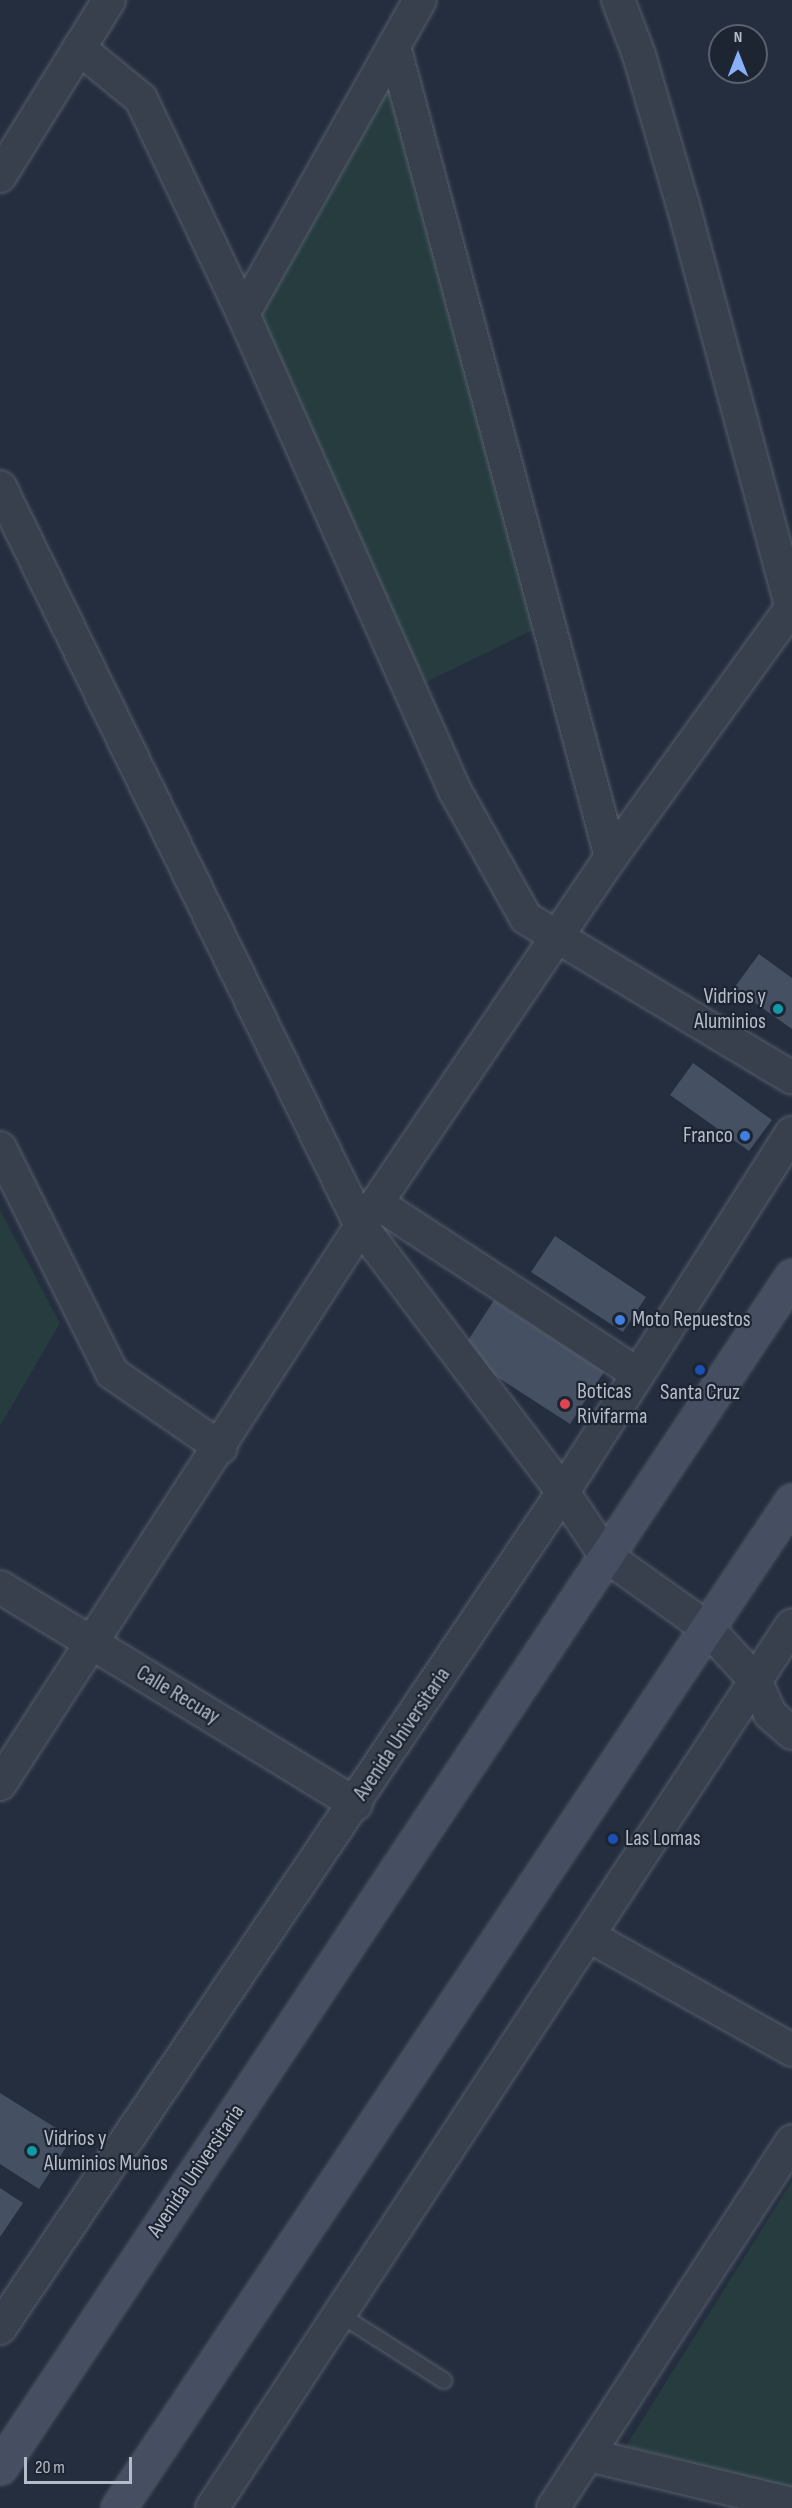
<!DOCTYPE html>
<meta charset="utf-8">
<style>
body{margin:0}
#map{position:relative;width:792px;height:2508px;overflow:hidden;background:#242e3e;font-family:"Sofia Sans Condensed",sans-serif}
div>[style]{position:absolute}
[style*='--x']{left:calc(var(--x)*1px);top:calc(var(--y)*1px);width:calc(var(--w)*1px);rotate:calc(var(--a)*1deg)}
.green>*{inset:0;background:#263c3f}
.building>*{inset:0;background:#455062}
.roads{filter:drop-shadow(0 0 2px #565e6c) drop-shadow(0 0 2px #565e6c)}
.lane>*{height:15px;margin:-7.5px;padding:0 7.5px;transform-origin:7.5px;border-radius:7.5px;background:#38404e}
.street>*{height:32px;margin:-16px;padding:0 16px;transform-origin:16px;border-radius:16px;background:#38404e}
.secondary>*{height:33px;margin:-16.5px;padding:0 16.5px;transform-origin:16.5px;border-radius:16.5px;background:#464f61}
.dots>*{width:16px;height:16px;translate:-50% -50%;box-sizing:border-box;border:3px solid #1d2533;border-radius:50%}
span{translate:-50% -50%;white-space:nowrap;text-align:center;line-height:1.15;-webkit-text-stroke:4.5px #1d2533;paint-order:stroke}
.poi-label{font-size:22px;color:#b4bbc9}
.right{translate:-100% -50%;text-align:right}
.left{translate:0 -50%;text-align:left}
.street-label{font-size:22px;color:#b4bbc9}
.north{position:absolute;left:708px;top:24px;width:60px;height:60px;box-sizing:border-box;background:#1d2533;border:2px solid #59616f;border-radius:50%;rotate:0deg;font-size:16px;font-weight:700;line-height:24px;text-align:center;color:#b4bbc9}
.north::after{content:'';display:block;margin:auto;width:21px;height:27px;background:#89b1f9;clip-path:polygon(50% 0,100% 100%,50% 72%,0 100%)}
.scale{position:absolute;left:24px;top:2457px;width:108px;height:27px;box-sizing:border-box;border:3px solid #b4bbc9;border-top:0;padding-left:8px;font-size:18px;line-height:21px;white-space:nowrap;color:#b4bbc9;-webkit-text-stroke:4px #1d2533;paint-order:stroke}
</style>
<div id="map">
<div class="green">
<div style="clip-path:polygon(390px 83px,539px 627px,418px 686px,259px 318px)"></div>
<div style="clip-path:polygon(0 1210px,60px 1323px,0 1426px)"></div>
<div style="clip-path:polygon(792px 2181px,792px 2488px,626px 2446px)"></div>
</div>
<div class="building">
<div style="clip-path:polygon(759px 954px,792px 978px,792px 1029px,734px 988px)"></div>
<div style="clip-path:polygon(693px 1063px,772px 1120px,749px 1151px,670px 1095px)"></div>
<div style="clip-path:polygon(555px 1236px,646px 1297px,623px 1332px,531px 1272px)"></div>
<div style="clip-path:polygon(494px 1300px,604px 1372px,570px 1424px,460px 1353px)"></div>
<div style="clip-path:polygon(0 2093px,72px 2138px,39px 2189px,0 2164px)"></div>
<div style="clip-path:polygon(0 2188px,23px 2203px,0 2237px)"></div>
</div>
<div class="roads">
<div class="lane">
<div style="--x:338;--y:2313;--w:125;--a:32.5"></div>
</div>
<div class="street">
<div style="--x:618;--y:0;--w:59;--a:69.1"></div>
<div style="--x:639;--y:55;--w:156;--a:73.7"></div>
<div style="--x:683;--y:205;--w:419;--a:74.9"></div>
<div style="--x:394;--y:46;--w:840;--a:75.02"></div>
<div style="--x:79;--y:48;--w:80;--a:39.4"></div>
<div style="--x:141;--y:99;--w:238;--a:64.6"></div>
<div style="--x:243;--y:314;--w:522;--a:66.04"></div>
<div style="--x:455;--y:791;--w:145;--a:60.8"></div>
<div style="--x:526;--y:918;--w:310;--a:31"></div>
<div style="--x:0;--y:176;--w:207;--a:-58.2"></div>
<div style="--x:243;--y:314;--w:360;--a:-60.6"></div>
<div style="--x:0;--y:487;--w:822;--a:63.96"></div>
<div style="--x:361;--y:1226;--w:334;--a:52.8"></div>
<div style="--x:563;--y:1492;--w:76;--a:56.3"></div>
<div style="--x:605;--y:1555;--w:125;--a:35.6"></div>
<div style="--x:707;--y:1628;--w:71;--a:47.3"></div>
<div style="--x:755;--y:1680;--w:37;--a:66"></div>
<div style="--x:770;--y:1714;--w:29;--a:41"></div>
<div style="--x:0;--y:1148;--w:251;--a:63.5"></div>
<div style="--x:112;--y:1373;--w:132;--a:34.5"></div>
<div style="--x:377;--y:1203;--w:311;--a:33.3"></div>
<div style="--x:0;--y:1587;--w:417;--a:31.4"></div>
<div style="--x:0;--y:1784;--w:665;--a:-57.1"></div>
<div style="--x:361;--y:1226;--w:446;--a:-55.9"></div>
<div style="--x:611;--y:857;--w:309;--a:-54.1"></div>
<div style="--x:589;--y:1936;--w:233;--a:29.3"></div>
<div style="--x:0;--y:2328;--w:1008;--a:-56.04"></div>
<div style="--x:563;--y:1492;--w:426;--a:-57.5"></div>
<div style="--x:588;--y:2455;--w:210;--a:13.5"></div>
<div style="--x:212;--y:2508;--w:1056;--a:-56.7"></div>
<div style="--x:553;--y:2508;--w:438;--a:-56.9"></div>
</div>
<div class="secondary">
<div style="--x:0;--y:2467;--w:1430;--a:-56.38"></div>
<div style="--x:118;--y:2508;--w:1212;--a:-56.21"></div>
</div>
</div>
<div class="dots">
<div style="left:778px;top:1009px;background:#0f9aa8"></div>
<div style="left:745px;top:1136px;background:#3f7fe0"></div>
<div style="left:620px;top:1320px;background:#3f7fe0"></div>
<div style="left:700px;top:1370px;background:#1a4fb4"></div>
<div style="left:565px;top:1404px;background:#e0444e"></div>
<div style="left:613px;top:1839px;background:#1a4fb4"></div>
<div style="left:32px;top:2151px;background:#0f9aa8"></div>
</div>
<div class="poi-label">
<span class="right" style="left:766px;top:1009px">Vidrios y<br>Aluminios</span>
<span class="right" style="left:733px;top:1136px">Franco</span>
<span class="left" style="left:632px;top:1320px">Moto Repuestos</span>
<span class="left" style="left:577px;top:1404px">Boticas<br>Rivifarma</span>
<span style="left:700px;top:1393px">Santa Cruz</span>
<span class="left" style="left:625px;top:1839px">Las Lomas</span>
<span class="left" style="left:44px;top:2151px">Vidrios y<br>Aluminios Muños</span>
</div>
<div class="street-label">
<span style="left:178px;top:1695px;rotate:31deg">Calle Recuay</span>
<span style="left:402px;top:1734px;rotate:-56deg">Avenida Universitaria</span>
<span style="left:196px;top:2171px;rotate:-56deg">Avenida Universitaria</span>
</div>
<div class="north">N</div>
<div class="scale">20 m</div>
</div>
